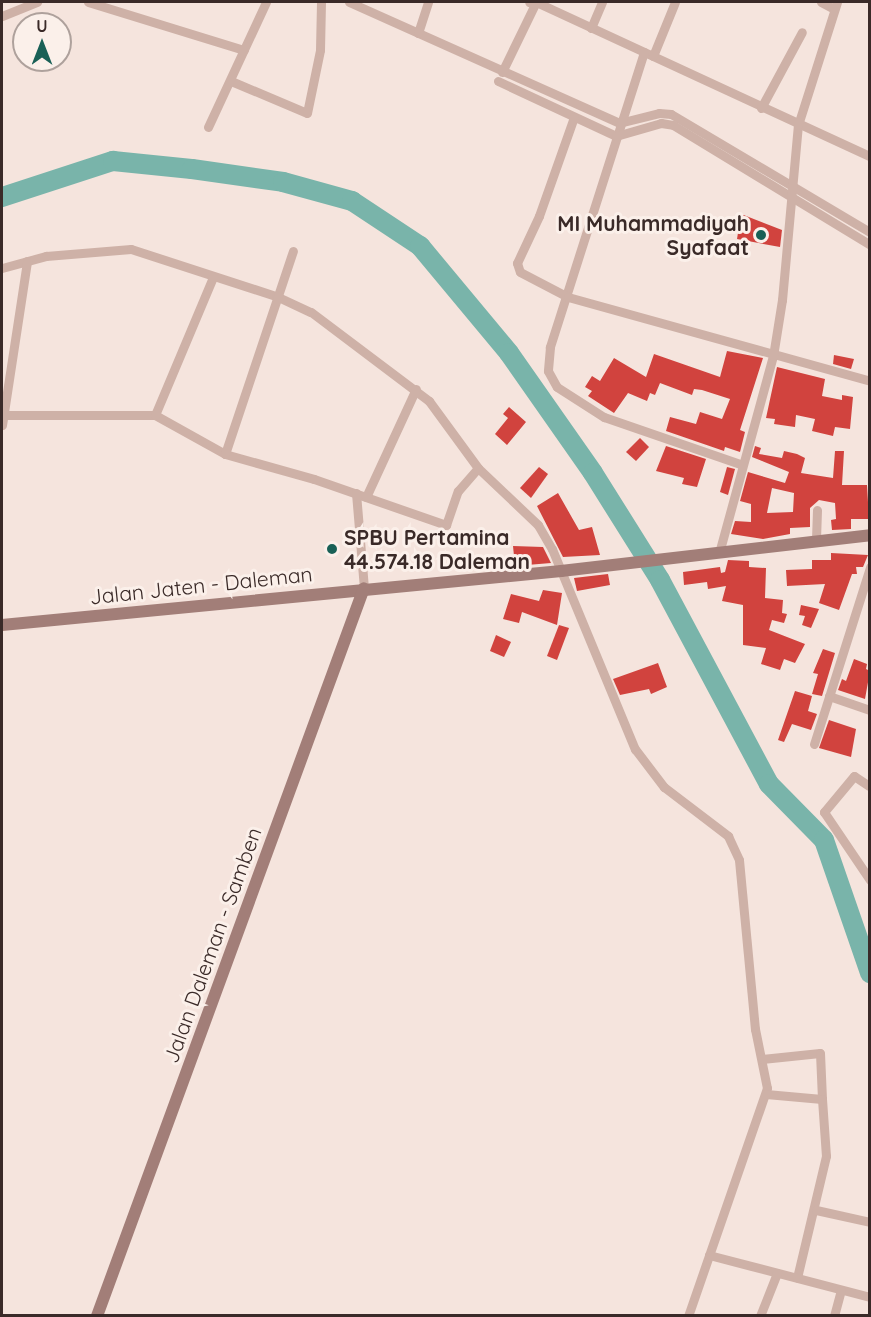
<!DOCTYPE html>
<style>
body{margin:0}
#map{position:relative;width:871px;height:1317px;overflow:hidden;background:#f5e4dd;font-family:Quicksand,sans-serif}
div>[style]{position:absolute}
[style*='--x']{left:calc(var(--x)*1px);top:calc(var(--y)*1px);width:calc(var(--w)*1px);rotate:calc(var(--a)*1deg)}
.river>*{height:20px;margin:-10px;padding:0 10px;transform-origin:10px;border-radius:10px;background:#79b4aa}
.building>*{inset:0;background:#d1433e}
.minor>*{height:9px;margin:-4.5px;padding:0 4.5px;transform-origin:4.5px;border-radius:4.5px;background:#ceb1a7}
.secondary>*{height:12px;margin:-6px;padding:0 6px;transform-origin:6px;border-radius:6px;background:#a27e78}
.dots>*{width:16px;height:16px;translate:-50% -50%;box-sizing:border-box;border:3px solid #fbf0ea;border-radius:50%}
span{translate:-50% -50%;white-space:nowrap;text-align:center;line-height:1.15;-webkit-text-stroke:6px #fbf0ea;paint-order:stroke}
.poi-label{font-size:21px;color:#3a2a28;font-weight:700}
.right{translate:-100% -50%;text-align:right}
.left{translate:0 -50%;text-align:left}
.street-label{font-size:21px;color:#3a2a28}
.frame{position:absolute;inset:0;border:3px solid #3a2a28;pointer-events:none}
.north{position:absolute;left:12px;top:12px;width:60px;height:60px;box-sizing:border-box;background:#fbf0ea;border:2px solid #aea19c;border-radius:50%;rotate:0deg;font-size:16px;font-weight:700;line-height:24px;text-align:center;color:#3a2a28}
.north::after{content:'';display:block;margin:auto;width:21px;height:27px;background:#196056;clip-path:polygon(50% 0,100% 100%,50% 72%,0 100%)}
</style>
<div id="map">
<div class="river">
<div style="--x:2;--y:197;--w:117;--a:-18"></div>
<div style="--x:113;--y:161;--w:79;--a:5.8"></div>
<div style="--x:192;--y:169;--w:92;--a:8.1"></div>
<div style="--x:283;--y:182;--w:72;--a:15.4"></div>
<div style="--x:352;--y:201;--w:82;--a:33.5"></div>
<div style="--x:420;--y:246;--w:139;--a:50.2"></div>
<div style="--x:509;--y:353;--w:146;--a:55"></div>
<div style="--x:593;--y:473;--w:126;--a:57.9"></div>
<div style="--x:660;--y:580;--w:231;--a:61.9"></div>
<div style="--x:769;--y:784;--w:78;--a:45.5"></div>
<div style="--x:824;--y:840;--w:141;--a:70.9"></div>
</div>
<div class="building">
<div style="clip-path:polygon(741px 214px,782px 230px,780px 247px,737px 239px)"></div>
<div style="clip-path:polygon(727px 351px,763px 358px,740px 430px,745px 432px,740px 452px,725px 447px,724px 451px,666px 431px,670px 417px,696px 424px,700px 412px,722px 419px,730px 399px,702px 390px,694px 389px,692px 395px,660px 383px,655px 395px,650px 393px,647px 401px,628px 393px,614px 413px,588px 396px,592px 391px,585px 387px,592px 376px,600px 381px,614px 358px,646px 377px,654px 354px,720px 377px)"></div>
<div style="clip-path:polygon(834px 355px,854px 359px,851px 369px,833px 364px)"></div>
<div style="clip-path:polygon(777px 367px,825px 379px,822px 396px,842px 400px,842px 395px,853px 397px,850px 429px,835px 427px,833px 436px,812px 431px,815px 419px,796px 415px,795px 427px,774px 424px,775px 419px,766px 418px)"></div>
<div style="clip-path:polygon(509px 407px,526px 422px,507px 445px,495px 434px,508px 418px,503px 414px)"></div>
<div style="clip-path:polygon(640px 438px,649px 447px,636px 461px,626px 452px)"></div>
<div style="clip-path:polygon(666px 446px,706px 459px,697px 487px,682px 484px,684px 478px,656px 471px)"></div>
<div style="clip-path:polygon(evenodd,755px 446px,761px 448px,759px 454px,782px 458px,784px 451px,797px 454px,805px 458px,801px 473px,833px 478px,835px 451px,844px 451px,842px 485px,867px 485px,869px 519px,851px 519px,851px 529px,832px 530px,831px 520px,836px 519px,835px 503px,819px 500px,810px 508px,810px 527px,790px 528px,790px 534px,763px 539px,731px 534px,735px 521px,751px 522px,751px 504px,740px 501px,748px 472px,785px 483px,789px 472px,752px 457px,755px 446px,772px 488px,794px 493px,793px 512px,767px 513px,772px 488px)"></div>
<div style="clip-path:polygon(539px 467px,548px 474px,531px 498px,520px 488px)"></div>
<div style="clip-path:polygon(727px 467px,735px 469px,728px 495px,720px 492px)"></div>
<div style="clip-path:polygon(558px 493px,579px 530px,592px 527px,600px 555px,563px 557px,537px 506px)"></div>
<div style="clip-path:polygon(513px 546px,543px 547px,551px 563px,515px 566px)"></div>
<div style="clip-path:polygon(831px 553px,868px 555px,863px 567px,856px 567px,857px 574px,852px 574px,839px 610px,819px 603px,825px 584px,787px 586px,786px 570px,812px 569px,812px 560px,831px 560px)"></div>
<div style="clip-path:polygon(728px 560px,749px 561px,749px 567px,766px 568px,765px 598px,783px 600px,782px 613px,787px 614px,784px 623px,772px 620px,769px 630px,805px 644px,795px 663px,784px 659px,780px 670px,761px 664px,766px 648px,743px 645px,743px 605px,722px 601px,726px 586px,708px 589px,707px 582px,684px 585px,683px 572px,720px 567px,721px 573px,725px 572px)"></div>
<div style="clip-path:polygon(608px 574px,610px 585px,577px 591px,574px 578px)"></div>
<div style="clip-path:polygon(543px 590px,562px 593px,557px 625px,522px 612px,519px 623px,503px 619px,511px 594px,539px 601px)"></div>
<div style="clip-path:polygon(801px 605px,819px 609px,811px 628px,802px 625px,805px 616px,799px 615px)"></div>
<div style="clip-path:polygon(559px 625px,569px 628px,557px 660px,547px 656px)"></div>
<div style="clip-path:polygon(496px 635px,511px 642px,504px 657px,490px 651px)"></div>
<div style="clip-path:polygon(823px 649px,835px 653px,822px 696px,812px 694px,818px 674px,813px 673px)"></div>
<div style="clip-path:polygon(854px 659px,867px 664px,866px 669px,870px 671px,865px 699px,838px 690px,842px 679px,846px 681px)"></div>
<div style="clip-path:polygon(658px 663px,667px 687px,651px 694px,649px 689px,620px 695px,613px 679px)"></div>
<div style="clip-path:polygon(795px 691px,812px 696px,808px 711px,817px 714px,811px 730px,792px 724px,784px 742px,778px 740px)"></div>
<div style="clip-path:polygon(829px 720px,856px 729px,851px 757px,819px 748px)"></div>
</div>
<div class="minor">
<div style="--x:88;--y:2;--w:163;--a:17.1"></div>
<div style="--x:349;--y:2;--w:296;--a:24.1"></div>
<div style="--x:619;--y:123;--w:41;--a:-14"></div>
<div style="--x:659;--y:113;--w:12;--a:5"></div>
<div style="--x:671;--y:114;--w:231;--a:30.7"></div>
<div style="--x:536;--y:2;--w:368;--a:24.8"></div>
<div style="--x:821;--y:2;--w:15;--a:28"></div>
<div style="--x:2;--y:16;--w:38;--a:-22"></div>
<div style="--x:591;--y:28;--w:28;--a:-67"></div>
<div style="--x:418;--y:33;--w:33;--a:-72"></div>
<div style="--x:644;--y:52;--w:310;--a:107.7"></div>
<div style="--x:550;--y:347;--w:24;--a:95"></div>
<div style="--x:548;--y:371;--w:18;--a:61"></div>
<div style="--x:557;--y:387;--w:56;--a:32.6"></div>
<div style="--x:604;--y:417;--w:144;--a:19.1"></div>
<div style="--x:653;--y:56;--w:58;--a:-67.8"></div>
<div style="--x:502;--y:72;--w:76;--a:-64.1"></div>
<div style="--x:535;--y:4;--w:6;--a:-162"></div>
<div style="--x:231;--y:81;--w:82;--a:22.8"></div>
<div style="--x:307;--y:113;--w:64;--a:-78.3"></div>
<div style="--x:320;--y:50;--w:48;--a:-88.8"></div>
<div style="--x:498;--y:81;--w:130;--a:25"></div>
<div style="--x:616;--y:136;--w:47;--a:-16.1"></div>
<div style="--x:661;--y:123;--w:12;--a:9"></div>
<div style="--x:673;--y:125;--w:231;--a:31.3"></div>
<div style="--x:761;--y:108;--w:86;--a:-61.7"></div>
<div style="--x:574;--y:117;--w:105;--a:109.5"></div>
<div style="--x:539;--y:216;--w:52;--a:115.1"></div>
<div style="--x:517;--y:263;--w:9;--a:72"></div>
<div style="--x:520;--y:272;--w:54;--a:27.5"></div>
<div style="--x:568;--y:297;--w:313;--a:15.5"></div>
<div style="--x:208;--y:127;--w:138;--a:-65.1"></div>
<div style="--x:2;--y:268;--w:46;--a:-15.3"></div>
<div style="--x:46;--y:256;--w:85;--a:-4.7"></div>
<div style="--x:131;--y:249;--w:152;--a:18"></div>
<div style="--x:276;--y:296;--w:38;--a:25"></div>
<div style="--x:311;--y:312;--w:148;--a:37"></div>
<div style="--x:429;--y:401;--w:83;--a:53.8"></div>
<div style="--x:478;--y:468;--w:83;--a:43.5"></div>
<div style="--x:538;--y:525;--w:28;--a:60"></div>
<div style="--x:552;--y:549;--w:217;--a:67.5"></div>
<div style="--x:635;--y:749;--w:48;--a:52.7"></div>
<div style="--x:664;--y:787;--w:81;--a:37.4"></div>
<div style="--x:728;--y:836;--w:26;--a:65"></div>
<div style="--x:739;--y:860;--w:170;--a:84.6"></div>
<div style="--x:755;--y:1029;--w:60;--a:78.5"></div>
<div style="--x:767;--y:1088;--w:241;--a:109.1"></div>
<div style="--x:2;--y:415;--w:153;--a:0"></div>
<div style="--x:155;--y:415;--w:80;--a:29.1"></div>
<div style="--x:225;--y:454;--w:92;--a:15.7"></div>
<div style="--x:314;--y:479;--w:140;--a:19.2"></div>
<div style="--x:446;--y:525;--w:36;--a:-71"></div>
<div style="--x:458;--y:491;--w:30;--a:-49"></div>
<div style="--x:155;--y:415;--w:150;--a:-67.2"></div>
<div style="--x:2;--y:425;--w:166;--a:-81.3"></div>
<div style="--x:225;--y:454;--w:214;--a:-71.5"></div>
<div style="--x:356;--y:493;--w:95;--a:85.2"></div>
<div style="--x:366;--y:497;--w:119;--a:-65.2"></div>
<div style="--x:816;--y:539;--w:29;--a:-88"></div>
<div style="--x:719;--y:553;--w:204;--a:-74.7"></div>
<div style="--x:773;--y:356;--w:57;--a:-80.9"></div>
<div style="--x:782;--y:300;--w:176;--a:-84.8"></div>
<div style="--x:798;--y:125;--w:129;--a:-72.4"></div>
<div style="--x:829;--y:696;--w:43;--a:18.9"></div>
<div style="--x:814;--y:744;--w:186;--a:-72.4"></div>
<div style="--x:869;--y:786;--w:18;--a:-146"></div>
<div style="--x:854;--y:776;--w:47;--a:129.8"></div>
<div style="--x:824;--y:812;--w:82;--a:55.9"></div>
<div style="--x:762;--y:1059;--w:58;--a:-5.9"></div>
<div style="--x:820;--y:1053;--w:46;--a:87.5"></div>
<div style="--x:766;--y:1094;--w:56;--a:5.1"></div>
<div style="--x:822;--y:1099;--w:57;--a:86"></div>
<div style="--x:826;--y:1156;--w:125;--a:103.4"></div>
<div style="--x:816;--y:1210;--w:55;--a:12.5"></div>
<div style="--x:709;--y:1255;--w:166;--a:14.6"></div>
<div style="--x:760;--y:1316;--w:46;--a:-68.4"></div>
<div style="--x:834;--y:1316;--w:27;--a:-75"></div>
</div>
<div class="secondary">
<div style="--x:2;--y:625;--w:562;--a:-5.52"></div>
<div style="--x:561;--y:571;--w:311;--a:-6.6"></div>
<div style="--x:97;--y:1316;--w:775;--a:-69.86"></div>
</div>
<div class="dots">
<div style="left:761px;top:235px;background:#196056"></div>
<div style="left:332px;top:549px;background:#196056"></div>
</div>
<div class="poi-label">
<span class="right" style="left:749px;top:235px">MI Muhammadiyah<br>Syafaat</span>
<span class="left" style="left:344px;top:549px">SPBU Pertamina<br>44.574.18 Daleman</span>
</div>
<div class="street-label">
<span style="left:201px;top:585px;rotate:-6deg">Jalan Jaten - Daleman</span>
<span style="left:212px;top:945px;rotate:-70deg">Jalan Daleman - Samben</span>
</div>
<div class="frame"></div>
<div class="north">U</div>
</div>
